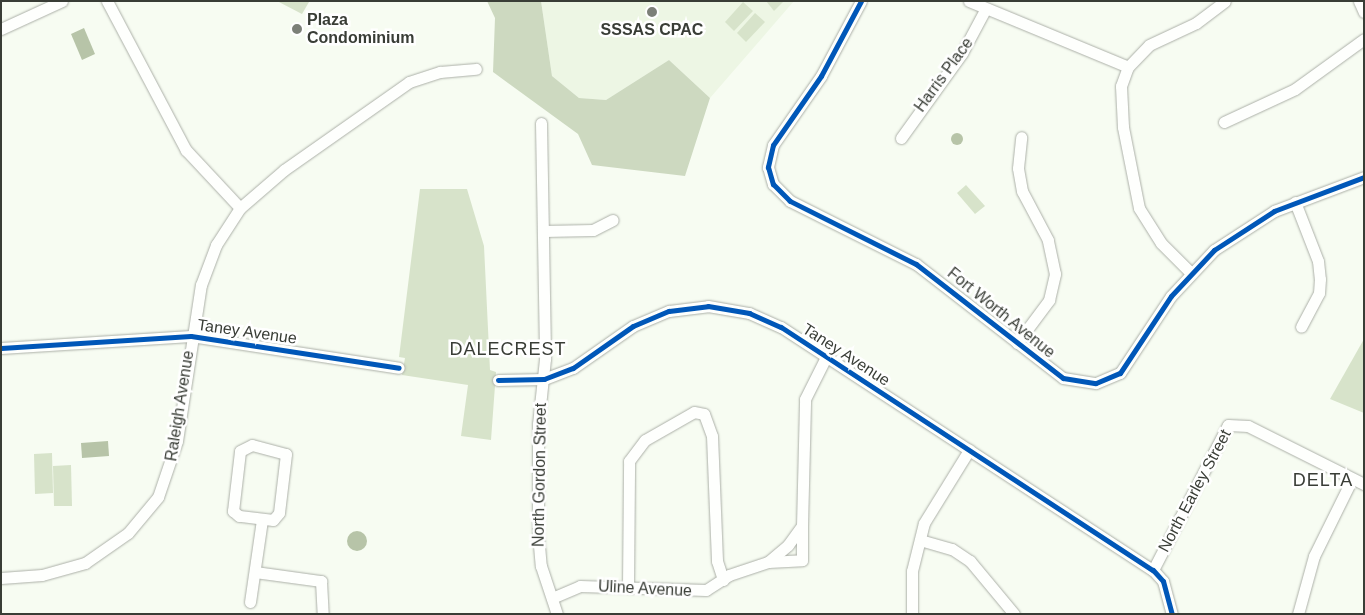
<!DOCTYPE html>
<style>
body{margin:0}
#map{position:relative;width:1365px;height:615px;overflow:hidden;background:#f7fcf2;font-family:Helvetica,sans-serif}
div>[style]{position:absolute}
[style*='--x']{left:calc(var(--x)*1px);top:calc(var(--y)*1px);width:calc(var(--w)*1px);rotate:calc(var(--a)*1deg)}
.built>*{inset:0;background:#edf6e4}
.green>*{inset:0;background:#d7e3ca}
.forest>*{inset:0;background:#cdd9c0}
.water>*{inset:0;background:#b7c4a8}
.round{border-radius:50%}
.roads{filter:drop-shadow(0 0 1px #acb0a8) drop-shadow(0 0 1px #acb0a8)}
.minor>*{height:11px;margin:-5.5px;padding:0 5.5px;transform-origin:5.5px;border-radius:5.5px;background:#fefffd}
.cycleway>*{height:5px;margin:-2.5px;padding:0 2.5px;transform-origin:2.5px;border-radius:2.5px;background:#0057b8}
.dots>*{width:14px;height:14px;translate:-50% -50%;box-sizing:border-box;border:2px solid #fff;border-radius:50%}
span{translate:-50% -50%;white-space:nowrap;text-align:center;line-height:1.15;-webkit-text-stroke:5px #fff;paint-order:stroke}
.poi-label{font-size:16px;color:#393d36;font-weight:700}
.left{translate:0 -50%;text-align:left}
.street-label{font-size:16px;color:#393d36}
.neighbourhood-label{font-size:18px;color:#393d36;letter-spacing:1px}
.frame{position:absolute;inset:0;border:2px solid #393d36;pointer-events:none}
</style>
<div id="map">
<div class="built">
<div style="clip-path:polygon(541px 1px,794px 1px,710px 98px,669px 60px,606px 100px,579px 98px,552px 76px)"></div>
</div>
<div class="green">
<div style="clip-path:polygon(277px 1px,308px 1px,309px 2px,302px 14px)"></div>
<div style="clip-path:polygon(766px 1px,784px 1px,774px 11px)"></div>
<div style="clip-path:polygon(743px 2px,753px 11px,734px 31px,725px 22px)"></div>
<div style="clip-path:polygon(755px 13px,765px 22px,746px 42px,737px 33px)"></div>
<div style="clip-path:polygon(966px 185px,985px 206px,975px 214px,957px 193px)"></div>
<div style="clip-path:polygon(420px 189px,467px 189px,484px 246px,490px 370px,496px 372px,491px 440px,461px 436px,468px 385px,402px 375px,405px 358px,399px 357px)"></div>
<div style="clip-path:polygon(1364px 339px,1364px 413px,1330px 399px)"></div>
<div style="clip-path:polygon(52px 453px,53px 493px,35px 494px,34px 454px)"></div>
<div style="clip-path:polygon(71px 465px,72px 506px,54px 506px,53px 466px)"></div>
</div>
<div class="forest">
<div style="clip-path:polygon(487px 1px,541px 1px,552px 76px,579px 98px,606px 100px,669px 60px,710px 98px,685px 176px,592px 165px,578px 134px,493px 72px,495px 18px)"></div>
</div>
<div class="water">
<div style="clip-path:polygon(84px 28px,95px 54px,82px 60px,71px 34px)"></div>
<div class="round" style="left:951px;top:133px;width:12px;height:12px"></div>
<div style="clip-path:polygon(108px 441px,109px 456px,82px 458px,81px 443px)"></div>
<div class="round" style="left:347px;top:531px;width:20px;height:20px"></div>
</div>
<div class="roads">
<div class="minor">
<div style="--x:107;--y:1;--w:169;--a:62.1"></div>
<div style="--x:186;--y:150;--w:79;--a:47"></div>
<div style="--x:861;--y:1;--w:85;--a:118.1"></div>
<div style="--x:821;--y:76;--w:84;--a:124.8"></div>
<div style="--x:773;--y:145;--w:23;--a:103"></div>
<div style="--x:768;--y:167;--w:18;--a:74"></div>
<div style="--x:773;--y:184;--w:24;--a:45"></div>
<div style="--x:790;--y:201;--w:141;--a:26.6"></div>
<div style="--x:916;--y:264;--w:186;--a:37.8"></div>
<div style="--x:1063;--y:378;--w:33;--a:9"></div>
<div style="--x:1096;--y:383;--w:26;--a:-23"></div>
<div style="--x:1120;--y:373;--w:92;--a:-56.5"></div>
<div style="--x:1171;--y:296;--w:63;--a:-46.9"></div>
<div style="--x:1214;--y:250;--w:72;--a:-33"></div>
<div style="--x:1274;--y:211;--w:96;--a:-20.7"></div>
<div style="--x:969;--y:1;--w:172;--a:22.5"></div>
<div style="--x:1359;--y:1;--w:12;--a:66"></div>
<div style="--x:1;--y:29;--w:67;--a:-24.7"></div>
<div style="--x:1224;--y:122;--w:78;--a:-24.9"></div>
<div style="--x:1295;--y:89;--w:85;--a:-35.9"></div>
<div style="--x:541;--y:123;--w:236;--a:89"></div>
<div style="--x:545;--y:359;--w:65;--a:96.1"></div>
<div style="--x:538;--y:424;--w:110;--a:90"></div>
<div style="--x:538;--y:534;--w:32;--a:85"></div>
<div style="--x:541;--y:566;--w:51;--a:71.6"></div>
<div style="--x:901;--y:138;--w:105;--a:-54.3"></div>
<div style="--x:962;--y:53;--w:49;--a:-61.9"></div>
<div style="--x:1295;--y:202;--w:63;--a:68.7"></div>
<div style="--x:1318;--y:261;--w:18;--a:84"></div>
<div style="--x:1320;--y:279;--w:14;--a:94"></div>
<div style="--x:1319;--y:293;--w:38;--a:118"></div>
<div style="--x:544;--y:231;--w:49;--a:-1.2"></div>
<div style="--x:593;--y:230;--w:22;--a:-27"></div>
<div style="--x:1191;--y:273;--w:42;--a:-135"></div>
<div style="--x:1161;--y:243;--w:41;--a:-122.2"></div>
<div style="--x:1139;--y:208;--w:83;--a:-101.2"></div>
<div style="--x:1123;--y:127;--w:41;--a:-92.8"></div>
<div style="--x:1121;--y:86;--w:20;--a:-70"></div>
<div style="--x:1128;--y:67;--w:30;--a:-46"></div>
<div style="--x:1149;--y:45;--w:52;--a:-25.1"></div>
<div style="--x:1196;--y:23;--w:36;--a:-37"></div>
<div style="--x:1017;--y:343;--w:54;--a:-53.3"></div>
<div style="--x:1049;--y:300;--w:27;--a:-77"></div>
<div style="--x:1055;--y:274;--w:35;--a:-102"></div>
<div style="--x:1048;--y:240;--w:55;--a:-118"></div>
<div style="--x:1022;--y:191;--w:23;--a:-100"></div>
<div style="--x:1018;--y:168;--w:31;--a:-84"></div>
<div style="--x:1;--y:348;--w:190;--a:-3.6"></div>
<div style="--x:191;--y:336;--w:210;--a:8.7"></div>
<div style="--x:498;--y:380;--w:46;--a:-1.2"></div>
<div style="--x:544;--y:379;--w:31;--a:-21"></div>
<div style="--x:573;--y:368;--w:73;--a:-35"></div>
<div style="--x:633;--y:326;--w:39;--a:-23"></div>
<div style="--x:669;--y:311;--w:39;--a:-7"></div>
<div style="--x:708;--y:306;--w:42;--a:9.7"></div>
<div style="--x:749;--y:313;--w:35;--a:24"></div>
<div style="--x:781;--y:327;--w:444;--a:33.2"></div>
<div style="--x:1153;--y:570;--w:15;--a:48"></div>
<div style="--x:1163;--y:581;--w:34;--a:75"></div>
<div style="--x:252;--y:445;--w:35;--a:15"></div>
<div style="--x:286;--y:454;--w:59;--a:96.8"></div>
<div style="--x:279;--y:513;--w:9;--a:131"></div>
<div style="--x:273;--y:520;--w:34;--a:-173"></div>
<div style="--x:239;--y:516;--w:8;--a:-140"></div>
<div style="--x:233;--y:511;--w:60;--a:-83.3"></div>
<div style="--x:240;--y:451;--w:13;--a:-27"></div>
<div style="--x:920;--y:540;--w:33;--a:16"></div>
<div style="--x:952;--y:549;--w:22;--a:34"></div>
<div style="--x:970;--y:561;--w:69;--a:50.3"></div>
<div style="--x:768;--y:562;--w:34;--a:-3"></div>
<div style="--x:802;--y:560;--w:34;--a:-90"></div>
<div style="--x:1153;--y:570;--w:163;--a:-62.7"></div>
<div style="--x:1228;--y:425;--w:20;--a:3"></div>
<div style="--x:1248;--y:426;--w:130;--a:26.6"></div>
<div style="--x:255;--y:572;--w:67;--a:7.8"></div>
<div style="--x:321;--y:581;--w:33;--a:87"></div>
<div style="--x:1;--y:578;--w:41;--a:-4.2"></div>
<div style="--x:42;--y:575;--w:45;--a:-15.6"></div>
<div style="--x:85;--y:563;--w:52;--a:-34.9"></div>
<div style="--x:128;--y:533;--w:47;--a:-50.2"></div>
<div style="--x:158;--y:497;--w:59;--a:-71.3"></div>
<div style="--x:177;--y:441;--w:158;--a:-81.3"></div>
<div style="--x:201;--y:285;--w:43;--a:-69.4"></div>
<div style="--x:216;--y:245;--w:44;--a:-57"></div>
<div style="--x:240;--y:208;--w:58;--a:-40.8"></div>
<div style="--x:284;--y:170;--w:153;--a:-35.1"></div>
<div style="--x:409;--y:82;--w:33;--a:-18"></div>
<div style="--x:440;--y:72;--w:36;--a:-5"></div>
<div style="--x:628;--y:587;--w:126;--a:-89.5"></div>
<div style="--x:629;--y:461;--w:26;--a:-53"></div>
<div style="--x:645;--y:440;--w:56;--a:-29.7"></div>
<div style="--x:694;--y:412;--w:10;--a:11"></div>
<div style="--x:704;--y:414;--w:23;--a:70"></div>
<div style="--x:712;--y:436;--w:125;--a:87.7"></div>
<div style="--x:717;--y:561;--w:20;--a:72"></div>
<div style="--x:552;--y:598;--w:30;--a:-23"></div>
<div style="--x:580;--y:586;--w:126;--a:1.8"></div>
<div style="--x:706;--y:590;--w:27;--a:-33"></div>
<div style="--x:729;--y:575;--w:41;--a:-18.4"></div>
<div style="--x:768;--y:562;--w:26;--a:-40"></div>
<div style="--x:788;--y:545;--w:24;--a:-54"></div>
<div style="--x:802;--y:526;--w:127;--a:-88.6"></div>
<div style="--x:805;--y:399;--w:47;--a:-63.4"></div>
<div style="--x:250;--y:602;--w:83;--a:-81.7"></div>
<div style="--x:912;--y:614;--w:43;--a:-90"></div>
<div style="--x:912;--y:571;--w:49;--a:-76"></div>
<div style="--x:924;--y:523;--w:86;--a:-58.3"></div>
<div style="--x:1298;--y:614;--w:60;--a:-74.6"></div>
<div style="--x:1314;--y:556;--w:86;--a:-63.7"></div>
</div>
</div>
<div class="cycleway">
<div style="--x:861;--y:1;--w:85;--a:118.1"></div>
<div style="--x:821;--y:76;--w:84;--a:124.8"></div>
<div style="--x:773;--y:145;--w:23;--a:103"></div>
<div style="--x:768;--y:167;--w:18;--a:74"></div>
<div style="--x:773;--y:184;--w:24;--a:45"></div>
<div style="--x:790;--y:201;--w:141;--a:26.6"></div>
<div style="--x:916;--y:264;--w:186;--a:37.8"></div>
<div style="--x:1063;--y:378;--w:33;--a:9"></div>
<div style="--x:1096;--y:383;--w:26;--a:-23"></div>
<div style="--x:1120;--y:373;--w:92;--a:-56.5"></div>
<div style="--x:1171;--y:296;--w:63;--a:-46.9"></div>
<div style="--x:1214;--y:250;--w:72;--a:-33"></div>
<div style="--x:1274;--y:211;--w:96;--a:-20.7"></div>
<div style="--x:1;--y:348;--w:190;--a:-3.6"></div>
<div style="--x:191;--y:336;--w:210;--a:8.7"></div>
<div style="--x:498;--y:380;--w:46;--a:-1.2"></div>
<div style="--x:544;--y:379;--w:31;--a:-21"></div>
<div style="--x:573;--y:368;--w:73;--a:-35"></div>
<div style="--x:633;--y:326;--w:39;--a:-23"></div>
<div style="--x:669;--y:311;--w:39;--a:-7"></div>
<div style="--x:708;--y:306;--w:42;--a:9.7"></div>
<div style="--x:749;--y:313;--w:35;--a:24"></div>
<div style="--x:781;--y:327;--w:444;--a:33.2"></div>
<div style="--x:1153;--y:570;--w:15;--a:48"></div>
<div style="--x:1163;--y:581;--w:34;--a:75"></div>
</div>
<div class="dots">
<div style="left:652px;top:12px;background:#7c8078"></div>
<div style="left:297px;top:29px;background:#7c8078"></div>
</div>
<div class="poi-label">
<span class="left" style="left:307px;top:29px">Plaza<br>Condominium</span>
<span style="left:652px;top:30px">SSSAS CPAC</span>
</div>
<div class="street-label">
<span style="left:944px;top:75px;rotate:-54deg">Harris Place</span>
<span style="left:1001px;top:313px;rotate:39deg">Fort Worth Avenue</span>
<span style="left:247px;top:332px;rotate:8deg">Taney Avenue</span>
<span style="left:846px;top:355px;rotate:33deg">Taney Avenue</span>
<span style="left:180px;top:406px;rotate:-81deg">Raleigh Avenue</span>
<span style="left:540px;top:475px;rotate:-89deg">North Gordon Street</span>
<span style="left:1195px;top:491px;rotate:-62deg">North Earley Street</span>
<span style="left:645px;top:589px;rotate:3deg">Uline Avenue</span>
</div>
<div class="neighbourhood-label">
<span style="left:508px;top:349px">DALECREST</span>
<span style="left:1323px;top:480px">DELTA</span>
</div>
<div class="frame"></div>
</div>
